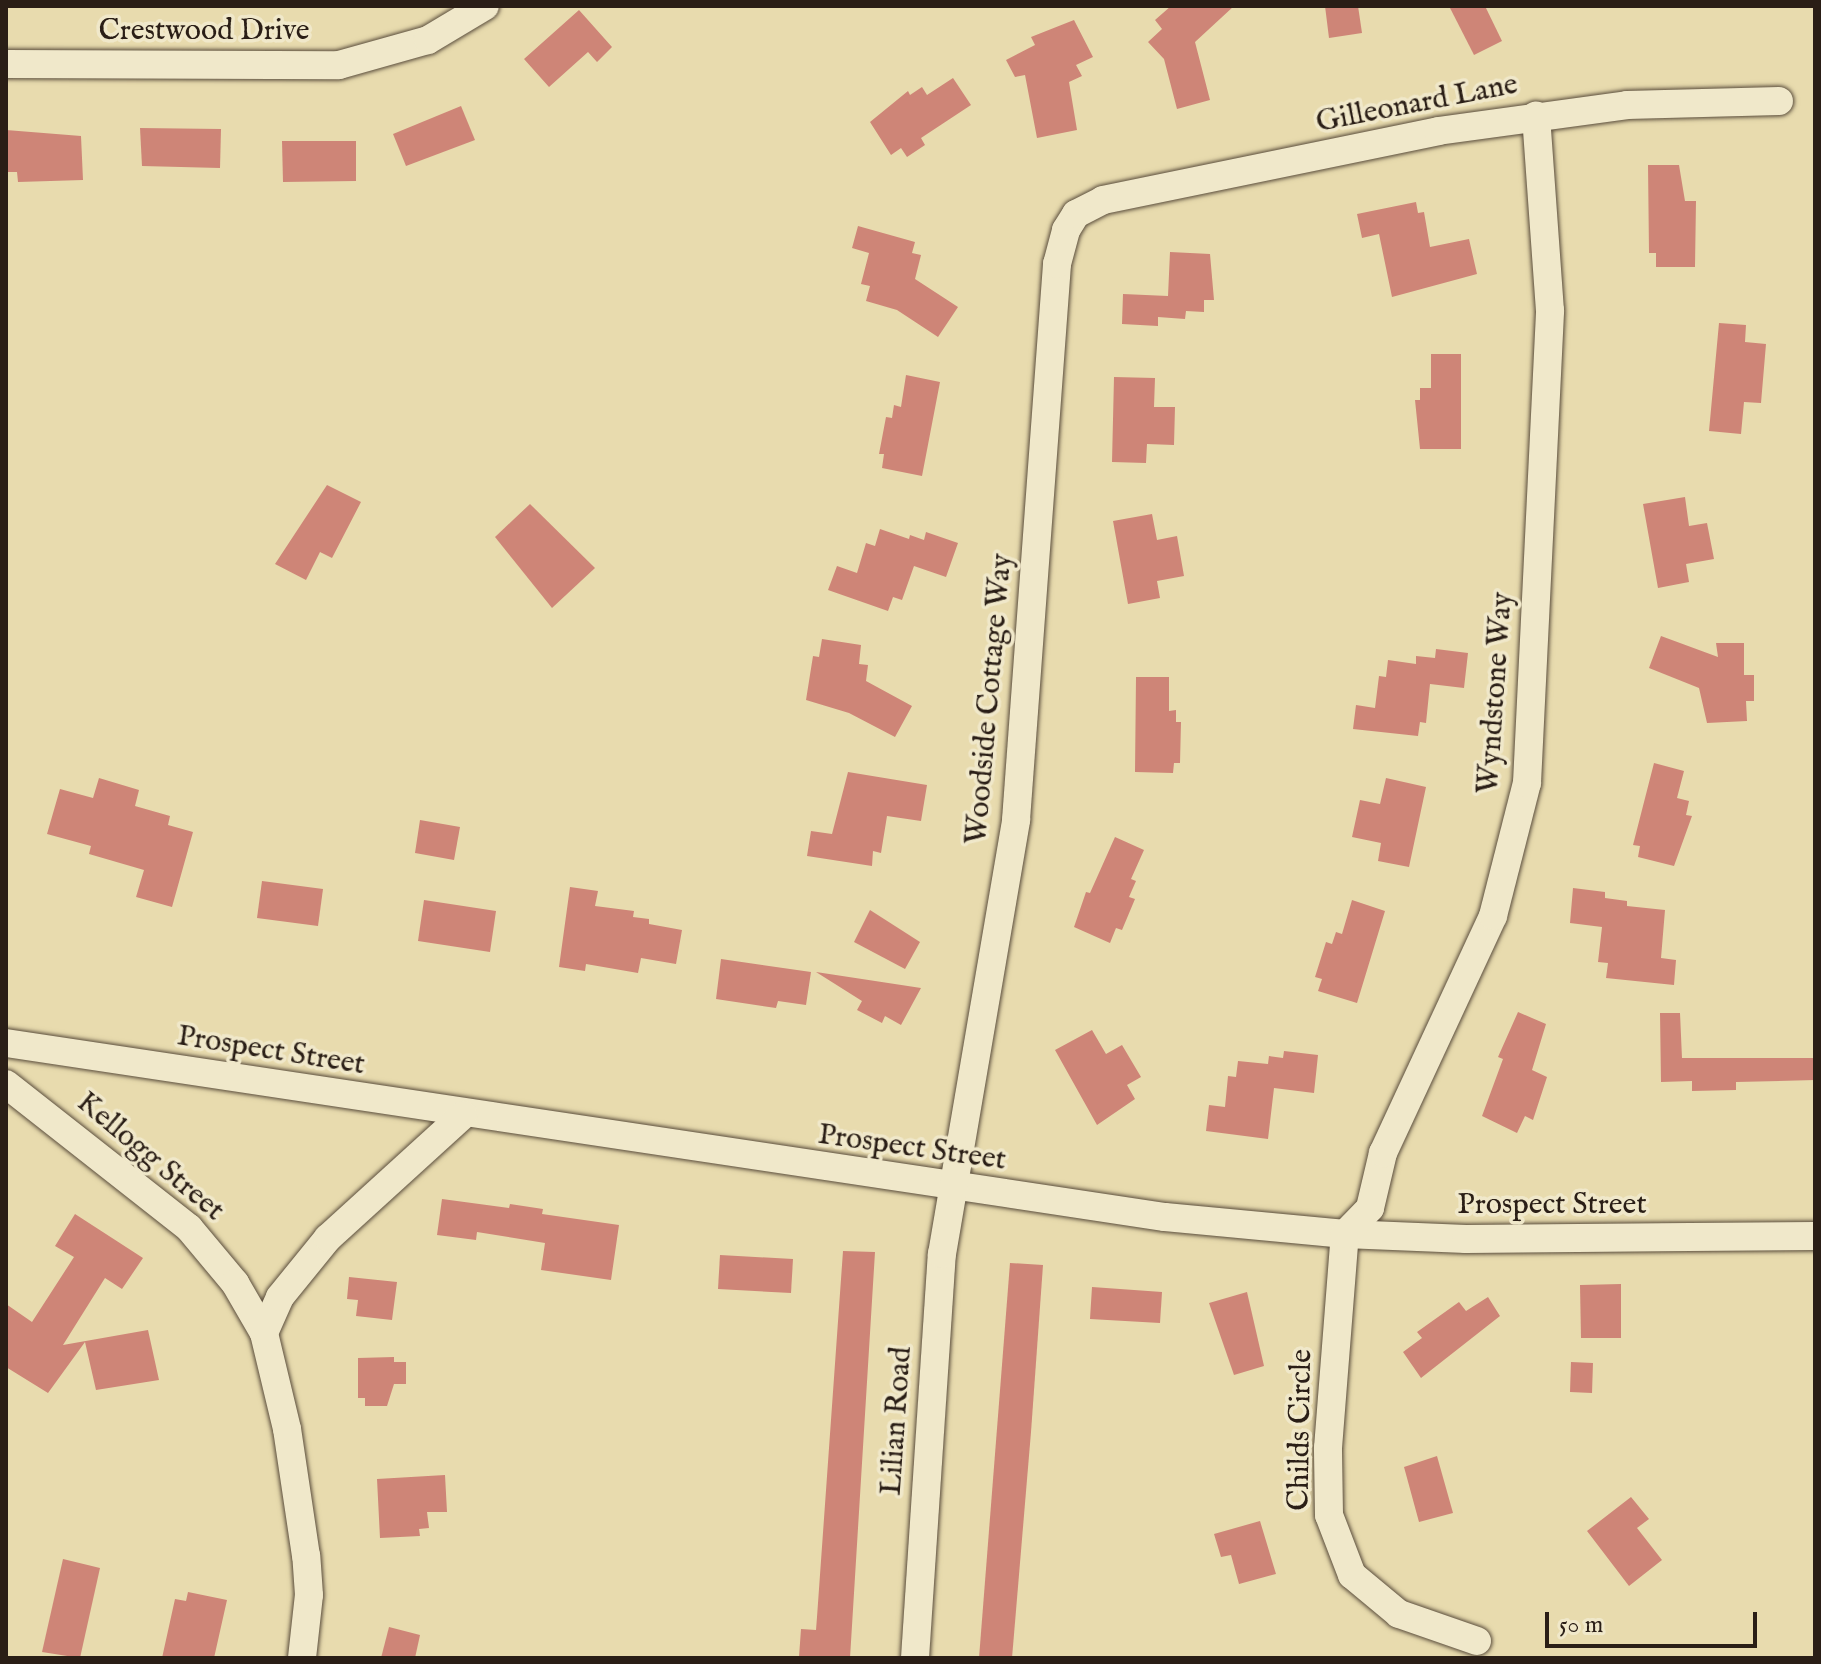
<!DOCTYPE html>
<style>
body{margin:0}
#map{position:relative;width:1821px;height:1664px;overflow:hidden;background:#e8dbae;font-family:"IM FELL English",serif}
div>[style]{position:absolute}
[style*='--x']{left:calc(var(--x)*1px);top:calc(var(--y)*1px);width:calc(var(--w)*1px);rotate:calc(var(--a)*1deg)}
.building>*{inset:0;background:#ce8577}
.roads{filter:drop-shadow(0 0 2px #5a4d3c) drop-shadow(0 0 2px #5a4d3c)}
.minor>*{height:28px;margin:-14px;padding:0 14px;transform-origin:14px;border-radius:14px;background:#f0e8ca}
span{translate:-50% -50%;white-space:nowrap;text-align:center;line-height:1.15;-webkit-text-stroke:7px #f0e8ca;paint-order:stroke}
.street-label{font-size:30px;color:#2a1e16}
.frame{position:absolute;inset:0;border:8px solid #2a1e16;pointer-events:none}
.scale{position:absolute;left:1545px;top:1612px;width:212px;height:36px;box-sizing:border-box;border:4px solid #2a1e16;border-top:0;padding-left:10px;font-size:24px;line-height:28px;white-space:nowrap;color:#2a1e16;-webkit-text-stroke:6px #f0e8ca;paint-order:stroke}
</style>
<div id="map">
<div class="building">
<div style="clip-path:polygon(1171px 6px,1234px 6px,1195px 42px,1210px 100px,1177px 109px,1164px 59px,1148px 42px,1162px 29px,1155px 20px)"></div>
<div style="clip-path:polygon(1325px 6px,1358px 6px,1362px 33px,1329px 38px)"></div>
<div style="clip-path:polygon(1449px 6px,1485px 6px,1502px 41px,1474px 55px)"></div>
<div style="clip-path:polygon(579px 10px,612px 47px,597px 62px,588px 52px,549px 87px,524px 59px)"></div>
<div style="clip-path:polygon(1074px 20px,1093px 57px,1076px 65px,1082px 76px,1069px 82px,1077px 130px,1037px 138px,1025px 75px,1015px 77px,1006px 60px,1035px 45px,1031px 37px)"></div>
<div style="clip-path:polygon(953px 78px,971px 105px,921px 138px,925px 145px,907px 157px,901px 148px,891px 155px,870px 122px,908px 91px,910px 95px,922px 87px,927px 95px)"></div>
<div style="clip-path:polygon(461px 106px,475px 140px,406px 166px,393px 134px)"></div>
<div style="clip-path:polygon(140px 128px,221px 129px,220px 168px,142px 166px)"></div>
<div style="clip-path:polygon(6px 130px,81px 136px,83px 180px,18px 182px,17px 172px,6px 172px)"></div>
<div style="clip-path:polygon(282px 141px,356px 141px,356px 181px,283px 182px)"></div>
<div style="clip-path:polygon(1648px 165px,1679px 165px,1685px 201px,1696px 201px,1695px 267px,1656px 267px,1656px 253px,1649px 253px)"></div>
<div style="clip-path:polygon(1416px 202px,1418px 213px,1424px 212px,1430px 247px,1469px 239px,1477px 274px,1392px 297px,1379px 234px,1362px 238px,1357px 214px)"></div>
<div style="clip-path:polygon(858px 226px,915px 242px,912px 253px,921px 255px,915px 279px,958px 307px,938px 337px,897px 310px,866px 301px,870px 286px,861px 284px,869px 253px,852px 248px)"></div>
<div style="clip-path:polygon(1170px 252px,1210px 254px,1214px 300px,1204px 300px,1204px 312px,1186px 311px,1185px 319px,1158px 317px,1158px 326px,1122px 324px,1123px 294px,1168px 296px)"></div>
<div style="clip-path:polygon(1719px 323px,1746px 325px,1745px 342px,1766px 344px,1761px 403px,1744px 402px,1741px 434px,1709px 431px)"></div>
<div style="clip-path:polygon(1431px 354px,1461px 354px,1461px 449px,1420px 449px,1415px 400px,1420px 400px,1420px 388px,1431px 388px)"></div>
<div style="clip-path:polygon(906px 375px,940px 382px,922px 476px,882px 468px,884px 454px,879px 454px,886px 417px,892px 418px,894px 405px,901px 407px)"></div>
<div style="clip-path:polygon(1114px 377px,1155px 378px,1154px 407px,1175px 407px,1174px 445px,1147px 444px,1146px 463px,1112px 462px)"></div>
<div style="clip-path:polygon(327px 485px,361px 502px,332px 558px,320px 552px,306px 580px,275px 564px)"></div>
<div style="clip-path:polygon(1685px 497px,1689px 526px,1707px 523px,1714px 559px,1686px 564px,1689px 582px,1658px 588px,1643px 504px)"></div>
<div style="clip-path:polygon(530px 504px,595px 568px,552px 608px,495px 537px)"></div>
<div style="clip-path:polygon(1152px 514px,1157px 540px,1177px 536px,1184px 576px,1157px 581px,1160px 598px,1128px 604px,1113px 521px)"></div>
<div style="clip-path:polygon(880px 529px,909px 539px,910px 535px,924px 540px,926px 532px,958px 543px,946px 577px,914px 566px,902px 600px,893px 597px,888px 611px,828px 590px,837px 566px,857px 573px,866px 543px,875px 546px)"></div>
<div style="clip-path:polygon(1661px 636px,1718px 657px,1716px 643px,1744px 643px,1744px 675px,1754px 675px,1754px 701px,1746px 701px,1747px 721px,1707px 723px,1699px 688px,1649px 668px)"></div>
<div style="clip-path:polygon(822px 639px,861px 645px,859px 664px,868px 665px,866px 681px,912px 706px,895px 737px,849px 713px,806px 700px,813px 656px,819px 657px)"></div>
<div style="clip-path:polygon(1436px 649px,1468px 653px,1464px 688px,1430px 684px,1426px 723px,1420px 722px,1418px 736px,1353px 729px,1356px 705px,1375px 708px,1379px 676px,1386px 677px,1388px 660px,1416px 664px,1416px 656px,1435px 658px)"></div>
<div style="clip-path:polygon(1136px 677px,1169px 677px,1169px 711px,1176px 710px,1176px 722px,1181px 722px,1180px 763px,1174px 763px,1173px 773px,1135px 772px)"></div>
<div style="clip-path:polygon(1654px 763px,1684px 771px,1677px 798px,1689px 801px,1686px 815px,1692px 816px,1674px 866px,1638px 857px,1640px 846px,1633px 845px)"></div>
<div style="clip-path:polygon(848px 772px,927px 785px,921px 821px,887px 816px,881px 853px,873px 851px,872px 866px,807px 856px,811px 831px,832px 834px)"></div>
<div style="clip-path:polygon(99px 778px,139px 790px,135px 806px,170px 816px,168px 825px,193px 832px,172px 907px,136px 897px,144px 870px,89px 854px,91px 846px,47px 834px,60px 789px,93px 798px)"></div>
<div style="clip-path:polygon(1386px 778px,1426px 787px,1409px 867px,1378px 861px,1381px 843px,1352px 837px,1360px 800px,1380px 804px)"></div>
<div style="clip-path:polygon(420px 820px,460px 827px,454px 860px,415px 853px)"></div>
<div style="clip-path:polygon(1115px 837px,1144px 850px,1131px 879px,1136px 881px,1129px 897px,1135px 899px,1122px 930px,1116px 928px,1110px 943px,1074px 927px,1086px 892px,1090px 893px)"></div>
<div style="clip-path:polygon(262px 881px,323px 889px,318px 926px,257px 918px)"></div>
<div style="clip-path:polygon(570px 887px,598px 891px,595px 906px,634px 911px,633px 917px,649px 919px,649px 924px,682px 930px,676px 964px,641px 958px,638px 973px,586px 964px,585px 971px,559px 967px)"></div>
<div style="clip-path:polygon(1573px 888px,1605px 892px,1605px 898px,1627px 901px,1627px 906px,1665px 910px,1661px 958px,1676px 960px,1674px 985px,1606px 978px,1608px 963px,1598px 962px,1602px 927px,1570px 923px)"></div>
<div style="clip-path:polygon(424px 900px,496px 911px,490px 952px,418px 941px)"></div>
<div style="clip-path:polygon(1352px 900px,1385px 911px,1357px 1003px,1318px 991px,1322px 979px,1315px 977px,1326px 942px,1332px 944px,1336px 932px,1342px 934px)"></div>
<div style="clip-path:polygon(870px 910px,920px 942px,905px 969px,854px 942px)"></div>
<div style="clip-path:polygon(721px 959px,811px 972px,806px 1005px,778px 1001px,776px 1008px,716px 999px)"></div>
<div style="clip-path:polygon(816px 972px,921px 988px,901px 1025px,885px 1016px,882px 1023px,857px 1010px,862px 1001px)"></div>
<div style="clip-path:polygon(1518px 1012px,1546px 1024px,1532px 1070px,1547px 1077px,1533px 1120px,1525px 1116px,1517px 1133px,1482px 1116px,1503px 1059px,1498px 1057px)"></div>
<div style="clip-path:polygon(1660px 1013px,1680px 1013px,1682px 1058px,1815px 1058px,1815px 1080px,1736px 1082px,1736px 1090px,1692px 1091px,1692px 1081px,1661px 1082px)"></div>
<div style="clip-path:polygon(1092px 1030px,1106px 1054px,1122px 1045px,1141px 1077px,1127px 1085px,1135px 1099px,1097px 1125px,1055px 1050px)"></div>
<div style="clip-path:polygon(1284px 1051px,1318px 1055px,1314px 1093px,1274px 1088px,1268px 1139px,1206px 1131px,1209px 1105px,1225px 1107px,1228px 1076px,1236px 1077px,1238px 1061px,1268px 1064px,1269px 1056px,1283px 1058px)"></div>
<div style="clip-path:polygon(442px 1199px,509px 1208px,510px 1204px,543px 1209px,542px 1214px,619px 1225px,611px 1280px,541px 1270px,545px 1243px,477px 1232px,476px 1240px,437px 1235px)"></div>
<div style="clip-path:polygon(75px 1214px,143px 1258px,122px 1289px,105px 1278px,63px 1345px,148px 1330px,159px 1380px,96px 1390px,85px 1342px,48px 1393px,6px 1367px,6px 1304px,32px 1322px,74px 1257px,55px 1246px)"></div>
<div style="clip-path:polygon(843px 1251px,875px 1252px,850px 1658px,799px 1657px,801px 1629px,816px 1630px,817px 1617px)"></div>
<div style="clip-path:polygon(720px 1255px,793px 1259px,791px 1293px,718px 1289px)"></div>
<div style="clip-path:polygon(1010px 1263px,1043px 1265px,1031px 1432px,1012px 1658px,979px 1658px)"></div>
<div style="clip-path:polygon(349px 1277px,397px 1282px,392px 1320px,356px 1316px,358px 1300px,347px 1299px)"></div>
<div style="clip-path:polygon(1621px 1284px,1621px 1338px,1581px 1338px,1580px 1285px)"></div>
<div style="clip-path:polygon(1092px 1287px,1162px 1292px,1160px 1323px,1090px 1319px)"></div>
<div style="clip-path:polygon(1247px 1292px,1264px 1366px,1234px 1375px,1209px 1303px)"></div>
<div style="clip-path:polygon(1488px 1297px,1500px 1316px,1421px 1378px,1403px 1352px,1422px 1338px,1417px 1332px,1459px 1302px,1466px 1311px)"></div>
<div style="clip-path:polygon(394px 1357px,394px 1362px,406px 1362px,406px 1384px,394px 1384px,387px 1406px,365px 1406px,365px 1398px,358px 1398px,358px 1358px)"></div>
<div style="clip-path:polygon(1571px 1362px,1593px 1363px,1592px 1393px,1570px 1392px)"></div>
<div style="clip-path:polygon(1437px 1456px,1453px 1513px,1419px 1522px,1404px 1467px)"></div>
<div style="clip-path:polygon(445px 1475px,447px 1512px,427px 1512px,429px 1528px,419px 1529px,420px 1536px,380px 1538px,377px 1479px)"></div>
<div style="clip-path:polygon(1631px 1497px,1649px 1519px,1637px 1528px,1662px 1560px,1629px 1586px,1587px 1531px)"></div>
<div style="clip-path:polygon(1260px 1521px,1276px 1574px,1239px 1584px,1231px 1555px,1221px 1557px,1214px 1534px)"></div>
<div style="clip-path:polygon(63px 1559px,100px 1568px,80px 1658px,42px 1652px)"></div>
<div style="clip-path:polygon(188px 1592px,227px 1600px,214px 1658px,162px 1658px,175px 1599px,186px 1601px)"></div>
<div style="clip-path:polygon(389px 1627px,420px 1635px,415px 1658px,381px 1658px)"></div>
</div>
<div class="roads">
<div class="minor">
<div style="--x:6;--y:64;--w:333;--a:0.2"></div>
<div style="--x:339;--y:65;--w:92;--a:-15.7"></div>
<div style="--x:428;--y:40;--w:66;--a:-30.8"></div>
<div style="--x:6;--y:1043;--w:1172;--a:8.54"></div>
<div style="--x:1165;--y:1217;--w:181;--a:5.4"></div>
<div style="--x:1345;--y:1234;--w:121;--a:2.4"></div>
<div style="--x:1466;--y:1239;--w:349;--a:-0.5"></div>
<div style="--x:6;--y:1084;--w:233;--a:38.2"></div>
<div style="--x:189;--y:1228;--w:72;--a:50.1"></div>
<div style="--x:235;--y:1283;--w:58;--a:59.9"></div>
<div style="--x:1477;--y:1641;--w:83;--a:-160.9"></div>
<div style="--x:1399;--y:1614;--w:61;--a:-140.3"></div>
<div style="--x:1352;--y:1575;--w:64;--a:-111"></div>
<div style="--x:1329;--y:1515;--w:67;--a:-90.9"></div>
<div style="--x:1328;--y:1448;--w:215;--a:-85.5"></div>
<div style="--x:1345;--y:1234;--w:36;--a:-46"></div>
<div style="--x:1370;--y:1208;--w:57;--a:-76.7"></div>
<div style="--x:1383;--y:1153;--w:261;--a:-65.1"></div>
<div style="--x:1493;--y:916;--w:137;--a:-75.7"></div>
<div style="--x:1527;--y:783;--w:473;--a:-87.2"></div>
<div style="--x:1550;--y:311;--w:196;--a:-94.1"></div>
<div style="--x:302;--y:1658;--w:63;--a:-83.7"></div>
<div style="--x:309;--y:1595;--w:39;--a:-94"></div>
<div style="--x:306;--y:1556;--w:128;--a:-98.5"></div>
<div style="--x:287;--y:1429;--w:99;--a:-103.5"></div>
<div style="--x:264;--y:1333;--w:39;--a:-66"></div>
<div style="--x:280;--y:1297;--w:76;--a:-50.9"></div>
<div style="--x:328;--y:1238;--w:183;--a:-42.3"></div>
<div style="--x:915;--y:1658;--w:405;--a:-86.2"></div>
<div style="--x:942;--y:1254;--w:440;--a:-80.3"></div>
<div style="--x:1016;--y:820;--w:558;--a:-85.78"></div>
<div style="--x:1057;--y:264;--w:35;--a:-75"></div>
<div style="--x:1066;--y:230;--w:19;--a:-58"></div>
<div style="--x:1076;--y:214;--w:30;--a:-27"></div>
<div style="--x:1103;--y:200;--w:342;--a:-11.6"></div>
<div style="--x:1438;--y:131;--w:191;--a:-7.8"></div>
<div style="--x:1627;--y:105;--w:152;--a:-1.5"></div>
</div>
</div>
<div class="street-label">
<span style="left:204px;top:31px">Crestwood Drive</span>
<span style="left:1417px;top:104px;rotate:-11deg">Gilleonard Lane</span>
<span style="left:1496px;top:693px;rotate:-86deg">Wyndstone Way</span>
<span style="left:990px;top:699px;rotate:-85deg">Woodside Cottage Way</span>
<span style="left:271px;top:1051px;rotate:9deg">Prospect Street</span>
<span style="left:912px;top:1148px;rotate:8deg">Prospect Street</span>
<span style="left:150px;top:1157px;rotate:40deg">Kellogg Street</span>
<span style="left:1552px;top:1205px">Prospect Street</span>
<span style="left:897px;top:1421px;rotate:-86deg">Lilian Road</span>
<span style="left:1301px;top:1430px;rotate:-89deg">Childs Circle</span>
</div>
<div class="frame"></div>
<div class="scale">50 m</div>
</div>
